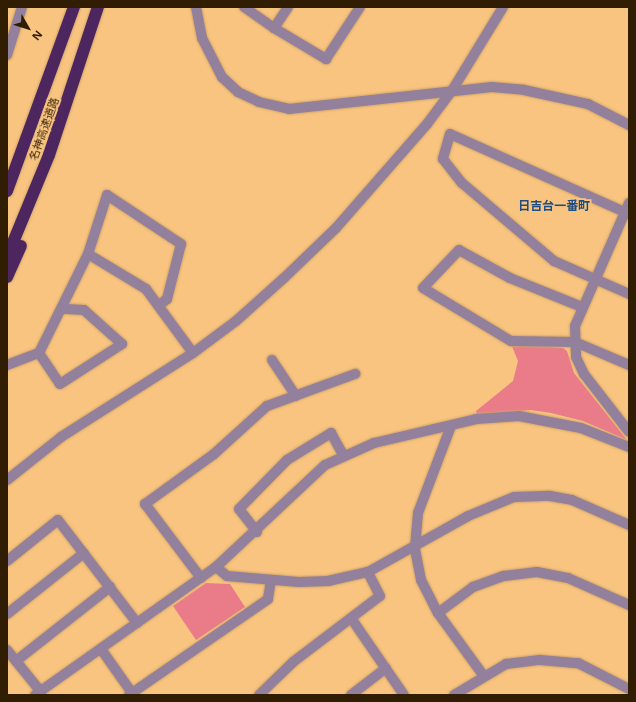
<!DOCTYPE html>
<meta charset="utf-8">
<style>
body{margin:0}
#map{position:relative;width:636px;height:702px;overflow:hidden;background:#f8c480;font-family:"Open Sans","Noto Sans JP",sans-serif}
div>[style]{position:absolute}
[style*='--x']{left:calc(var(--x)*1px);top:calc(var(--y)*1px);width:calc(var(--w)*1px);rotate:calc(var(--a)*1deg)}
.green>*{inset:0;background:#ea7c8a}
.roads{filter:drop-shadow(0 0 1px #d0a367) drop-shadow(0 0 1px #d0a367)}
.minor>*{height:10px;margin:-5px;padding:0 5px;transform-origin:5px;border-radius:5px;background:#92809c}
.highway>*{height:12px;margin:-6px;padding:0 6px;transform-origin:6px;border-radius:6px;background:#4d2660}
span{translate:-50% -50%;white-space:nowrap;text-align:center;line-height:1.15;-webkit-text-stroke:3.5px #f8c480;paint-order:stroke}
.street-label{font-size:11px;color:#311e02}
.neighbourhood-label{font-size:12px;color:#1e4d81;font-weight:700}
.frame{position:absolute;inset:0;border:8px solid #311e02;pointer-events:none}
.north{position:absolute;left:8px;top:8px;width:40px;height:40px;-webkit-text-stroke:3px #f8c480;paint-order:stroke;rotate:129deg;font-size:11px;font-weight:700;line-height:16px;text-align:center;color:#311e02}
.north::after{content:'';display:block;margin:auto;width:14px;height:18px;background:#311e02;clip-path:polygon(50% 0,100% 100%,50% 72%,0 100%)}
</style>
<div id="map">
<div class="green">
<div style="clip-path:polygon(511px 344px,563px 348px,567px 351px,574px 373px,627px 440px,583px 421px,551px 413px,531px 410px,477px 415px,476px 411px,513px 381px,518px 361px)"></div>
<div style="clip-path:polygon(206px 583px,230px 584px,245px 607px,196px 640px,173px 606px)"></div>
</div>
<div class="roads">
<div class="minor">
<div style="--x:196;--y:7;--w:32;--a:79"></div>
<div style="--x:202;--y:38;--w:44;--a:62.9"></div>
<div style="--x:222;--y:77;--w:22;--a:43"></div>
<div style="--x:238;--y:92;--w:23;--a:25"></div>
<div style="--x:259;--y:102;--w:31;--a:13"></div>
<div style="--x:289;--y:109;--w:204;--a:-6.2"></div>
<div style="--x:492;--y:87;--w:32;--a:5"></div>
<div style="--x:524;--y:90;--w:66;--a:12.3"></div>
<div style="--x:588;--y:104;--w:46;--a:27.1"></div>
<div style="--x:244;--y:7;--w:37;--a:35"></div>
<div style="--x:274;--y:28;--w:25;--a:-56"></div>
<div style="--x:274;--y:28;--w:61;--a:30.8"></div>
<div style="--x:326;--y:59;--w:62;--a:-56.8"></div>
<div style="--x:7;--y:55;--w:50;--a:-72.6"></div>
<div style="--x:629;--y:203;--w:134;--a:113.7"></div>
<div style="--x:575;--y:326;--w:31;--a:88"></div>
<div style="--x:576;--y:357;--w:19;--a:65"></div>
<div style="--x:584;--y:374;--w:73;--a:52.2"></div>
<div style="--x:629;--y:214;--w:196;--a:-155.9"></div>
<div style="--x:450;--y:134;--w:26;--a:106"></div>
<div style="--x:443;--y:159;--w:31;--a:52"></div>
<div style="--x:462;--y:183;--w:121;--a:40.3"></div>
<div style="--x:554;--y:261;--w:82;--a:23.7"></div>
<div style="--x:88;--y:254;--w:68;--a:31.1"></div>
<div style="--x:146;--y:289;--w:79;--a:53.7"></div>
<div style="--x:582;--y:307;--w:78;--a:-158.1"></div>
<div style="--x:510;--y:278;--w:58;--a:-151.2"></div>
<div style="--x:459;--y:250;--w:52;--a:133.5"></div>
<div style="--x:423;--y:288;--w:103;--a:31.1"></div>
<div style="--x:511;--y:341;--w:64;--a:0.9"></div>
<div style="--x:575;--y:342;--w:59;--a:23.1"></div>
<div style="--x:39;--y:353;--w:37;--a:56"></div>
<div style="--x:60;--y:384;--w:74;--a:-32.8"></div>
<div style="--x:122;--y:344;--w:51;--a:-138.2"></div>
<div style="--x:84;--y:310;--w:22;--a:-177"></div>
<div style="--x:272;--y:360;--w:43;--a:56.3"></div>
<div style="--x:7;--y:365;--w:34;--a:-21"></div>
<div style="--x:39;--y:353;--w:110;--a:-63.7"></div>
<div style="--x:88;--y:254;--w:62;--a:-72.1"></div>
<div style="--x:107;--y:195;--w:89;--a:33.5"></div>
<div style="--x:181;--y:244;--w:57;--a:104.3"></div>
<div style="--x:167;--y:299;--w:11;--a:142"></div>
<div style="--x:451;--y:426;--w:93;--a:110.8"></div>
<div style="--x:418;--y:513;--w:36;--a:95"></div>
<div style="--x:415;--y:549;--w:32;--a:79"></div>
<div style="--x:421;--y:580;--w:37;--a:63"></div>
<div style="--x:438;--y:613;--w:77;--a:54"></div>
<div style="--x:7;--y:480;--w:69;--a:-38.5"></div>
<div style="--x:61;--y:437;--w:156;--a:-32.5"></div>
<div style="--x:193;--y:353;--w:54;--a:-36.7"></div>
<div style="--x:236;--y:321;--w:64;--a:-41.9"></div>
<div style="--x:284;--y:278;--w:72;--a:-43.9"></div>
<div style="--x:336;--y:228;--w:138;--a:-48.8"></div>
<div style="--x:427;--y:124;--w:44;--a:-53.4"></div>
<div style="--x:453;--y:89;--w:96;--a:-58.6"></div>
<div style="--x:257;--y:532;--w:29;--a:-128"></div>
<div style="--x:239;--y:509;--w:69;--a:-45.6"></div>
<div style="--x:287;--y:460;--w:52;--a:-31.5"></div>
<div style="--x:331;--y:433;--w:26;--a:61"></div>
<div style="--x:7;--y:561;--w:65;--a:-38.8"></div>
<div style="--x:58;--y:520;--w:130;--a:52.5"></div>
<div style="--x:216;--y:567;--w:14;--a:39"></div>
<div style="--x:227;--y:576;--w:72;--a:4.8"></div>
<div style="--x:299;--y:582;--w:29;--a:-2"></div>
<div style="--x:328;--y:581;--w:41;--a:-12.7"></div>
<div style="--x:368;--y:572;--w:115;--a:-29.2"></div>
<div style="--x:468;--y:516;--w:50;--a:-22.4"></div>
<div style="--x:514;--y:497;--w:36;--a:-2"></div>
<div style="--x:550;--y:496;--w:22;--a:10"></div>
<div style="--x:572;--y:500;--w:62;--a:23.7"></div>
<div style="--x:201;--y:578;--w:93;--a:-127.1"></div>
<div style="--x:145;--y:504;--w:85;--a:-35.9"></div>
<div style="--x:214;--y:454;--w:72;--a:-42.2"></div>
<div style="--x:267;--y:406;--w:94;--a:-20"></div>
<div style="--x:438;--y:613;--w:44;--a:-36.6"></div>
<div style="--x:473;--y:587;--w:33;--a:-20"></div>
<div style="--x:504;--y:576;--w:33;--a:-7"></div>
<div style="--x:537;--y:572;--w:32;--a:11"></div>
<div style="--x:568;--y:578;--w:67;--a:23.9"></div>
<div style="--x:7;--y:614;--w:98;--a:-38.4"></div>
<div style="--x:351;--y:618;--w:93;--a:55.5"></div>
<div style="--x:101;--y:649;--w:54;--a:54.8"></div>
<div style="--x:7;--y:650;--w:54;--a:51"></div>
<div style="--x:16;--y:661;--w:120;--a:-38.2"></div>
<div style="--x:35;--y:695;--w:222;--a:-35.3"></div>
<div style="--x:216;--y:567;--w:149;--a:-43.1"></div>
<div style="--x:325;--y:465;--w:54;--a:-24.2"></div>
<div style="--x:374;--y:443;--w:105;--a:-13.2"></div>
<div style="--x:476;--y:419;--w:43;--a:-4"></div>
<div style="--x:519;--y:416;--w:63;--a:11"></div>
<div style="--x:581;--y:428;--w:52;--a:21.6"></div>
<div style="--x:129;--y:695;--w:169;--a:-34.6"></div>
<div style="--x:268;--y:599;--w:19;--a:-81"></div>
<div style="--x:259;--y:695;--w:47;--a:-44.1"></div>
<div style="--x:293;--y:662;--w:109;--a:-37.2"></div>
<div style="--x:380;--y:596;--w:27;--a:-117"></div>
<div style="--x:351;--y:695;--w:44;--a:-37.6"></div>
<div style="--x:454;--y:695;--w:61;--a:-30.8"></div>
<div style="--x:506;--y:664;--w:34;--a:-7"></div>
<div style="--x:540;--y:660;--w:38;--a:5"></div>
<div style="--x:578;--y:663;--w:57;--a:27"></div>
</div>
<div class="highway">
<div style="--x:7;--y:191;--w:196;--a:-70"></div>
<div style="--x:7;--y:257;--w:110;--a:-67.6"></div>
<div style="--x:49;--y:155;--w:156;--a:-71.7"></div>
<div style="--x:7;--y:277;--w:34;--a:-66"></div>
</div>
</div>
<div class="street-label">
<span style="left:44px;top:129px;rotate:-70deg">名神高速道路</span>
</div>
<div class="neighbourhood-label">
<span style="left:554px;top:206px">日吉台一番町</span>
</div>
<div class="frame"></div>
<div class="north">N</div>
</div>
